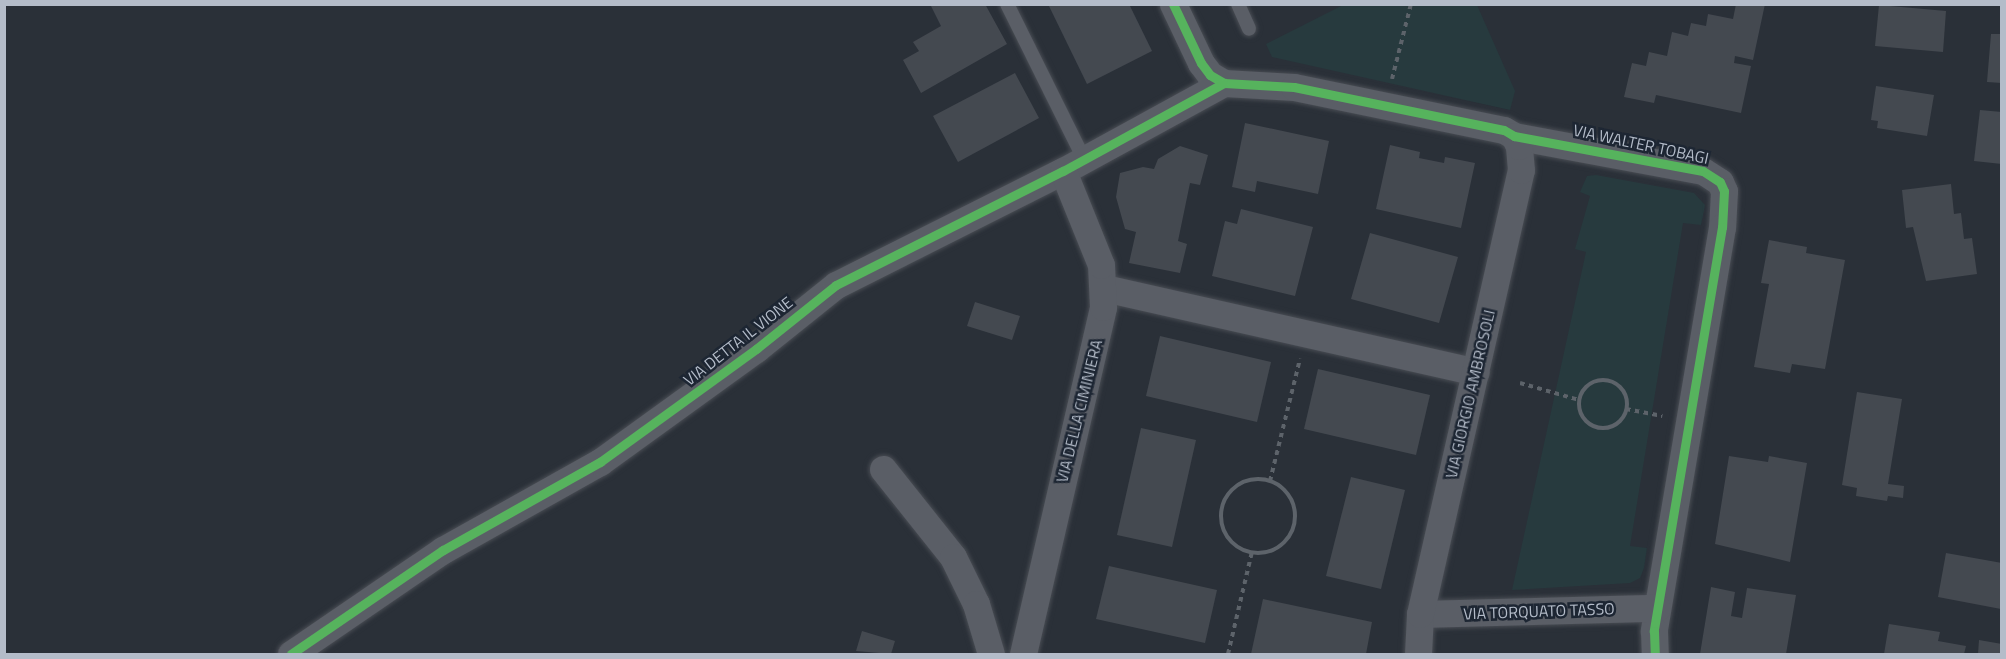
<!DOCTYPE html>
<style>
body{margin:0}
#map{position:relative;width:2006px;height:659px;overflow:hidden;background:#2a3038;font-family:"Titillium Web",sans-serif}
div>[style]{position:absolute}
[style*='--x']{left:calc(var(--x)*1px);top:calc(var(--y)*1px);width:calc(var(--w)*1px);rotate:calc(var(--a)*1deg)}
.green>*{inset:0;background:#273a3e}
.building>*{inset:0;background:#444950}
.path>*{height:4px;margin-top:-2px;transform-origin:0;background:repeating-linear-gradient(90deg,#5d636a 0 4.5px,transparent 0 9px)}
.path>.ring{margin:-2px;padding:0;box-sizing:content-box;background:none;border:4px solid #5d636a;border-radius:50%}
.roads{filter:drop-shadow(0 0 2px #484c53) drop-shadow(0 0 2px #484c53)}
.service>*{height:14px;margin:-7px;padding:0 7px;transform-origin:7px;border-radius:7px;background:#5a5e66}
.minor>*{height:27px;margin:-13.5px;padding:0 13.5px;transform-origin:13.5px;border-radius:13.5px;background:#5a5e66}
.cycleway>*{height:9px;margin:-4.5px;padding:0 4.5px;transform-origin:4.5px;border-radius:4.5px;background:#56b35d}
span{translate:-50% -50%;white-space:nowrap;text-align:center;line-height:1.15;-webkit-text-stroke:5px #1d2633;paint-order:stroke}
.street-label{font-size:16px;color:#b4bcc9}
.frame{position:absolute;inset:0;border:6px solid #b4bcc9;pointer-events:none}
</style>
<div id="map">
<div class="green">
<div style="clip-path:polygon(1345px 4px,1477px 5px,1515px 91px,1510px 110px,1272px 57px,1266px 44px)"></div>
<div style="clip-path:polygon(1596px 175px,1694px 193px,1705px 205px,1701px 225px,1683px 223px,1630px 546px,1647px 548px,1644px 568px,1640px 578px,1630px 583px,1512px 590px,1586px 252px,1575px 249px,1590px 196px,1580px 192px,1587px 176px)"></div>
</div>
<div class="building">
<div style="clip-path:polygon(930px 4px,985px 4px,1007px 44px,921px 93px,903px 60px,919px 51px,913px 42px,941px 26px)"></div>
<div style="clip-path:polygon(1048px 4px,1129px 4px,1152px 51px,1087px 84px)"></div>
<div style="clip-path:polygon(1736px 4px,1765px 4px,1753px 60px,1735px 56px,1734px 63px,1751px 66px,1741px 113px,1656px 95px,1654px 103px,1624px 97px,1632px 63px,1646px 66px,1649px 52px,1667px 56px,1672px 32px,1688px 36px,1691px 23px,1706px 26px,1708px 14px,1733px 19px)"></div>
<div style="clip-path:polygon(1879px 5px,1946px 11px,1943px 52px,1875px 46px)"></div>
<div style="clip-path:polygon(1991px 34px,2002px 34px,2002px 83px,1987px 82px)"></div>
<div style="clip-path:polygon(1015px 73px,1039px 118px,958px 162px,933px 116px)"></div>
<div style="clip-path:polygon(1876px 86px,1934px 95px,1927px 136px,1877px 128px,1878px 121px,1871px 120px)"></div>
<div style="clip-path:polygon(1980px 110px,2002px 112px,2002px 164px,1974px 161px)"></div>
<div style="clip-path:polygon(1245px 123px,1329px 141px,1318px 194px,1257px 181px,1255px 192px,1232px 187px)"></div>
<div style="clip-path:polygon(1390px 145px,1420px 152px,1419px 158px,1444px 163px,1445px 157px,1475px 163px,1461px 228px,1376px 209px)"></div>
<div style="clip-path:polygon(1180px 146px,1208px 155px,1200px 185px,1190px 183px,1178px 241px,1187px 244px,1180px 273px,1129px 263px,1136px 232px,1125px 229px,1116px 197px,1120px 173px,1143px 167px,1154px 169px,1158px 159px)"></div>
<div style="clip-path:polygon(1951px 184px,1954px 214px,1961px 213px,1964px 239px,1972px 238px,1977px 274px,1926px 281px,1913px 227px,1906px 228px,1902px 190px)"></div>
<div style="clip-path:polygon(1241px 209px,1313px 227px,1295px 296px,1212px 276px,1225px 221px,1237px 224px)"></div>
<div style="clip-path:polygon(1370px 233px,1458px 257px,1439px 323px,1351px 299px)"></div>
<div style="clip-path:polygon(1769px 240px,1807px 247px,1806px 253px,1845px 260px,1825px 369px,1792px 364px,1790px 373px,1754px 367px,1769px 284px,1761px 283px)"></div>
<div style="clip-path:polygon(975px 302px,1020px 316px,1012px 340px,967px 326px)"></div>
<div style="clip-path:polygon(1160px 336px,1271px 362px,1257px 422px,1146px 396px)"></div>
<div style="clip-path:polygon(1318px 369px,1430px 395px,1416px 455px,1304px 429px)"></div>
<div style="clip-path:polygon(1857px 392px,1902px 399px,1888px 484px,1904px 486px,1903px 498px,1888px 496px,1887px 501px,1856px 496px,1857px 488px,1842px 485px)"></div>
<div style="clip-path:polygon(1141px 428px,1196px 440px,1172px 547px,1117px 535px)"></div>
<div style="clip-path:polygon(1729px 456px,1768px 462px,1769px 456px,1807px 463px,1790px 562px,1715px 544px)"></div>
<div style="clip-path:polygon(1351px 477px,1405px 490px,1381px 589px,1326px 576px)"></div>
<div style="clip-path:polygon(1946px 553px,2002px 563px,2001px 609px,1938px 597px)"></div>
<div style="clip-path:polygon(1109px 566px,1217px 590px,1205px 643px,1096px 619px)"></div>
<div style="clip-path:polygon(1711px 587px,1735px 592px,1731px 616px,1742px 618px,1747px 588px,1796px 595px,1786px 654px,1700px 654px)"></div>
<div style="clip-path:polygon(1263px 599px,1372px 622px,1366px 654px,1251px 654px)"></div>
<div style="clip-path:polygon(1889px 624px,1940px 632px,1938px 641px,1966px 646px,1964px 654px,1884px 654px)"></div>
<div style="clip-path:polygon(862px 631px,895px 641px,891px 654px,856px 651px)"></div>
<div style="clip-path:polygon(1979px 640px,2002px 644px,2002px 654px,1978px 654px)"></div>
</div>
<div class="path">
<div style="--x:1392;--y:79;--w:77;--a:-75.8"></div>
<div class="ring" style="left:1579px;top:380px;width:44px;height:44px"></div>
<div style="--x:1520;--y:383;--w:61;--a:16.1"></div>
<div style="--x:1626;--y:409;--w:37;--a:11"></div>
<div class="ring" style="left:1221px;top:479px;width:70px;height:70px"></div>
<div style="--x:1270;--y:481;--w:126;--a:-76.2"></div>
<div style="--x:1228;--y:654;--w:105;--a:-76.8"></div>
</div>
<div class="roads">
<div class="service">
<div style="--x:1007;--y:4;--w:173;--a:63.6"></div>
<div style="--x:1238;--y:4;--w:27;--a:66"></div>
</div>
<div class="minor">
<div style="--x:1173;--y:4;--w:65;--a:64.6"></div>
<div style="--x:1201;--y:63;--w:15;--a:53"></div>
<div style="--x:1210;--y:75;--w:16;--a:30"></div>
<div style="--x:1224;--y:83;--w:70;--a:3.3"></div>
<div style="--x:1294;--y:87;--w:214;--a:11.6"></div>
<div style="--x:1504;--y:130;--w:12;--a:31"></div>
<div style="--x:1514;--y:136;--w:192;--a:10.5"></div>
<div style="--x:1703;--y:171;--w:20;--a:33"></div>
<div style="--x:1720;--y:182;--w:10;--a:66"></div>
<div style="--x:1724;--y:191;--w:36;--a:93"></div>
<div style="--x:1722;--y:227;--w:410;--a:99.6"></div>
<div style="--x:1654;--y:631;--w:23;--a:88"></div>
<div style="--x:1104;--y:288;--w:381;--a:12.7"></div>
<div style="--x:883;--y:469;--w:112;--a:51.5"></div>
<div style="--x:953;--y:557;--w:52;--a:63.9"></div>
<div style="--x:976;--y:604;--w:52;--a:73.3"></div>
<div style="--x:1420;--y:614;--w:237;--a:-1.5"></div>
<div style="--x:291;--y:654;--w:184;--a:-34.4"></div>
<div style="--x:443;--y:550;--w:180;--a:-29.3"></div>
<div style="--x:600;--y:462;--w:193;--a:-35.9"></div>
<div style="--x:756;--y:349;--w:102;--a:-38.7"></div>
<div style="--x:836;--y:285;--w:254;--a:-26.7"></div>
<div style="--x:1063;--y:171;--w:183;--a:-28.7"></div>
<div style="--x:1023;--y:654;--w:356;--a:-77"></div>
<div style="--x:1103;--y:307;--w:42;--a:-92.7"></div>
<div style="--x:1101;--y:265;--w:101;--a:-112"></div>
<div style="--x:1418;--y:654;--w:40;--a:-87.1"></div>
<div style="--x:1420;--y:614;--w:455;--a:-77.2"></div>
<div style="--x:1521;--y:170;--w:24;--a:-95"></div>
<div style="--x:1519;--y:146;--w:11;--a:-117"></div>
</div>
</div>
<div class="cycleway">
<div style="--x:1173;--y:4;--w:65;--a:64.6"></div>
<div style="--x:1201;--y:63;--w:15;--a:53"></div>
<div style="--x:1210;--y:75;--w:16;--a:30"></div>
<div style="--x:1224;--y:83;--w:70;--a:3.3"></div>
<div style="--x:1294;--y:87;--w:214;--a:11.6"></div>
<div style="--x:1504;--y:130;--w:12;--a:31"></div>
<div style="--x:1514;--y:136;--w:192;--a:10.5"></div>
<div style="--x:1703;--y:171;--w:20;--a:33"></div>
<div style="--x:1720;--y:182;--w:10;--a:66"></div>
<div style="--x:1724;--y:191;--w:36;--a:93"></div>
<div style="--x:1722;--y:227;--w:410;--a:99.6"></div>
<div style="--x:1654;--y:631;--w:23;--a:88"></div>
<div style="--x:291;--y:654;--w:184;--a:-34.4"></div>
<div style="--x:443;--y:550;--w:180;--a:-29.3"></div>
<div style="--x:600;--y:462;--w:193;--a:-35.9"></div>
<div style="--x:756;--y:349;--w:102;--a:-38.7"></div>
<div style="--x:836;--y:285;--w:254;--a:-26.7"></div>
<div style="--x:1063;--y:171;--w:183;--a:-28.7"></div>
</div>
<div class="street-label">
<span style="left:1641px;top:144px;rotate:12deg">VIA WALTER TOBAGI</span>
<span style="left:738px;top:341px;rotate:-38deg">VIA DETTA IL VIONE</span>
<span style="left:1470px;top:394px;rotate:-77deg">VIA GIORGIO AMBROSOLI</span>
<span style="left:1079px;top:411px;rotate:-76deg">VIA DELLA CIMINIERA</span>
<span style="left:1539px;top:611px;rotate:-2deg">VIA TORQUATO TASSO</span>
</div>
<div class="frame"></div>
</div>
